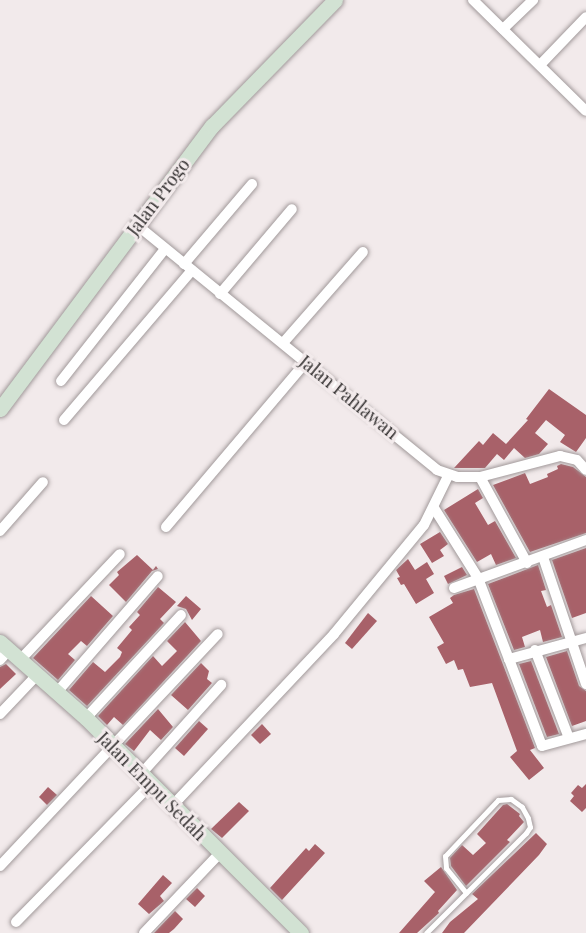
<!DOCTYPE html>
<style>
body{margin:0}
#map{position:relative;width:586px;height:933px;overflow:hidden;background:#f2eaeb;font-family:"Playfair Display",serif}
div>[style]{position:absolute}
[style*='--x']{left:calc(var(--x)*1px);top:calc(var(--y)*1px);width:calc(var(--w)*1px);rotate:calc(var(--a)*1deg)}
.building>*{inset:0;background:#a86169}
.roads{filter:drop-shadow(0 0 2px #a1999a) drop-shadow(0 0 2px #a1999a)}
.lane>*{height:5px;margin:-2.5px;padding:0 2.5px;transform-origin:2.5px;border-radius:2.5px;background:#fff}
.street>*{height:10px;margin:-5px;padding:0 5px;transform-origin:5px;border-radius:5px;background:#fff}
.secondary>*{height:15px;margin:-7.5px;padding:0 7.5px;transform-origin:7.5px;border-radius:7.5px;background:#d2e2d3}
span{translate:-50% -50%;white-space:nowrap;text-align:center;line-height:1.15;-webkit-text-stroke:6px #f2eaeb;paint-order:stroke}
.street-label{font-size:18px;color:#363333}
</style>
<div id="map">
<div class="building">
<div style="clip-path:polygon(549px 389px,586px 415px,586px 438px,576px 452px,560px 442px,565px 435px,546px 420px,535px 433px,548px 444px,539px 454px,525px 458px,514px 448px,504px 460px,497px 454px,485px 468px,454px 468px,479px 441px,483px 445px,493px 433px,506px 444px,528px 420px,526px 419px)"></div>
<div style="clip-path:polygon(561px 464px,573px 467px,586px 477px,586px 533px,530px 552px,493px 485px,525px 473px,530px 484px,548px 477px,547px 474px,558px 469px,557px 466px)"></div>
<div style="clip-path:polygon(478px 489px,483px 498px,475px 503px,488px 525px,495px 521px,516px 558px,496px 565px,491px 554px,477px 562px,444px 510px)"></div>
<div style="clip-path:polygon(440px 532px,448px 544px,440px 550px,444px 556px,432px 563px,420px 544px)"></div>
<div style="clip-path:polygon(586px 548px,586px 613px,572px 618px,552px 560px)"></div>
<div style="clip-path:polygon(137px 555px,153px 570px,156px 566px,158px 569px,152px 571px,126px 602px,109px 585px,119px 575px,117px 572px)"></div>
<div style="clip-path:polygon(408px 559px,415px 570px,427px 562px,434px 574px,426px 579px,434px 593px,416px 604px,404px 584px,401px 585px,397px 578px,400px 577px,396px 570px)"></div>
<div style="clip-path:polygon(538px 565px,546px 590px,541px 591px,547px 607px,551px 605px,562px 637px,543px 642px,540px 630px,522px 637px,525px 647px,514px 650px,488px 584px)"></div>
<div style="clip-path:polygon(462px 567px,467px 575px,448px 584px,444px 576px)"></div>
<div style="clip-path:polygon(158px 587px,176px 602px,160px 619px,164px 623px,87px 706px,69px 690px,93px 662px,105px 672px,120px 657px,122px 652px,117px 648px,132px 630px,129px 627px,140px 615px,137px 612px)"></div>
<div style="clip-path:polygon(474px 589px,535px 748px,530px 750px,544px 768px,529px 780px,510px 757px,517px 751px,492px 683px,470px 687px,463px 669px,458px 670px,454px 660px,446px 664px,437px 647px,444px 643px,429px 617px,453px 603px,450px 598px,454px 595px)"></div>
<div style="clip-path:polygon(91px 596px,113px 616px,87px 646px,81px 641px,68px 654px,75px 660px,58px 680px,33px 658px)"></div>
<div style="clip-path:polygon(186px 596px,201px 609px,192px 620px,186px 609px,177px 606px)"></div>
<div style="clip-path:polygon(368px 613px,377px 621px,352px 649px,345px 643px)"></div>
<div style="clip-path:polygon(185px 622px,201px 641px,123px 725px,114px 717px,107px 725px,98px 716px,153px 656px,162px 666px,177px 651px,167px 641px)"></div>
<div style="clip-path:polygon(567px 651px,579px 686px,586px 691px,586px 721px,572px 726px,546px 657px)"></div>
<div style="clip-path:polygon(531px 661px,559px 734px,547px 737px,519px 664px)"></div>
<div style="clip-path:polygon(201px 663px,209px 671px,207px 679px,212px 683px,188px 710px,171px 695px)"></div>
<div style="clip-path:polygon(6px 664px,16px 674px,0 689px,0 667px)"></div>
<div style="clip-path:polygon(158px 709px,173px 727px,161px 740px,150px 730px,134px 751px,125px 744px)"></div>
<div style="clip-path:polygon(199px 721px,208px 729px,184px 756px,175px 748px)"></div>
<div style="clip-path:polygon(262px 724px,271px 734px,260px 744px,251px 735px)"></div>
<div style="clip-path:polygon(586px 784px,586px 808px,582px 812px,570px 801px,574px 796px,571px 793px,578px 785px,582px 788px)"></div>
<div style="clip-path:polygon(48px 787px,57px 795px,47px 805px,39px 797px)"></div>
<div style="clip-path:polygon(239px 802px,249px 811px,222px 838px,211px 829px)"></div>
<div style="clip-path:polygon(507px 804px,520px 814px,519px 816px,524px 822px,507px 840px,510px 842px,466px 886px,451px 866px,450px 858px,462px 845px,473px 855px,486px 843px,477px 834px,503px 805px)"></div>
<div style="clip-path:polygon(536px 833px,547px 844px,539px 855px,464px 933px,442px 933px,450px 922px,478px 899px,472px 894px)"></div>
<div style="clip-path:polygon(315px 844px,325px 853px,282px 900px,270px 888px,306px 848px,309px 851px)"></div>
<div style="clip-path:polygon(441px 867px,457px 890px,438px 911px,439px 913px,417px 933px,399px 933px,435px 892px,424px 881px)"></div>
<div style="clip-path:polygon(163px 875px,172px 883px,160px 896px,164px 901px,149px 914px,138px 904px)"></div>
<div style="clip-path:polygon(197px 888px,205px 896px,195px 907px,186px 899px)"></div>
<div style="clip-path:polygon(175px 911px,183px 919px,174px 929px,169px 933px,154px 933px)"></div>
</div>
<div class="roads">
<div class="lane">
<div style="--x:426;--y:933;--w:141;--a:-45"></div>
<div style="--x:526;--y:833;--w:7;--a:-56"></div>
<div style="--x:530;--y:827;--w:9;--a:-103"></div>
<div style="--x:528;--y:818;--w:13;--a:-119"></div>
<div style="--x:522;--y:807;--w:14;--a:-144"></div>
<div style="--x:511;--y:799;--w:13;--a:176"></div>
<div style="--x:498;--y:800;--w:77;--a:133.4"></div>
<div style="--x:445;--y:856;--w:12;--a:85"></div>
<div style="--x:446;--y:868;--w:32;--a:51"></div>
</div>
<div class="street">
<div style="--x:473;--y:0;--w:158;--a:44.5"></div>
<div style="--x:503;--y:29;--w:42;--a:-44"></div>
<div style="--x:540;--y:65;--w:66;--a:-46.2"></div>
<div style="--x:137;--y:225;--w:387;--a:39.2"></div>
<div style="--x:437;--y:470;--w:21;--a:19"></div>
<div style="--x:457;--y:477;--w:23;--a:0"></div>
<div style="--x:480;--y:477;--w:83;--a:-14.7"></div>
<div style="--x:560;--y:456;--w:17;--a:13"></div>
<div style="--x:577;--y:460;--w:13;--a:48"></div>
<div style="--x:184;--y:264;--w:105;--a:-49.6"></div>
<div style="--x:220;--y:294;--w:111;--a:-49.7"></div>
<div style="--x:283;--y:343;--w:121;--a:-48.7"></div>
<div style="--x:61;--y:381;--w:168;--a:-51.8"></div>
<div style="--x:64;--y:420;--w:197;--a:-49.5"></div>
<div style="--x:480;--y:477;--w:98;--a:61.3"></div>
<div style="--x:434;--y:508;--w:83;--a:57.8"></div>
<div style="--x:478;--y:578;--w:87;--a:69.1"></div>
<div style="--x:166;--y:527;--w:216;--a:-49.7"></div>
<div style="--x:0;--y:531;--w:65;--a:-48.7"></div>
<div style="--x:543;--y:557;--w:134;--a:71.3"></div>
<div style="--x:454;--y:588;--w:140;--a:-20"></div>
<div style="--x:586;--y:638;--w:80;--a:164.7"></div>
<div style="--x:509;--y:659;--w:93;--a:69.2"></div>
<div style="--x:542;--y:746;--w:46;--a:-15.3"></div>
<div style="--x:535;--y:650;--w:94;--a:68.9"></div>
<div style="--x:21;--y:659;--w:144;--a:-46.7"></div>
<div style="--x:0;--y:660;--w:13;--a:-48"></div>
<div style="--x:58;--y:691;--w:152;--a:-49"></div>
<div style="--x:0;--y:714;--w:55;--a:-46.5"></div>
<div style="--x:86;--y:718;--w:140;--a:-47.3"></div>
<div style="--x:141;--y:774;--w:120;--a:-48"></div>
<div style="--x:173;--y:805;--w:235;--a:-46.7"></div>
<div style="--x:334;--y:634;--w:141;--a:-50.5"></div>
<div style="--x:424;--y:525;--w:55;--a:-63.9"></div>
<div style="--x:0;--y:866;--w:318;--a:-46.8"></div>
<div style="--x:16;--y:922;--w:194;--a:-45.6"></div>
<div style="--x:144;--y:933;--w:109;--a:-46.5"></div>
</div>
<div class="secondary">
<div style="--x:0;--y:409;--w:354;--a:-53.2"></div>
<div style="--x:212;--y:126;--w:176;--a:-45.7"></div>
<div style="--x:0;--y:642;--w:115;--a:41.5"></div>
<div style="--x:86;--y:718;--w:304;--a:45"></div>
</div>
</div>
<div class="street-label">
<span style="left:158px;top:197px;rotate:-53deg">Jalan Progo</span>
<span style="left:349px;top:397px;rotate:39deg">Jalan Pahlawan</span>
<span style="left:152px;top:786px;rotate:45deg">Jalan Empu Sedah</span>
</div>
</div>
